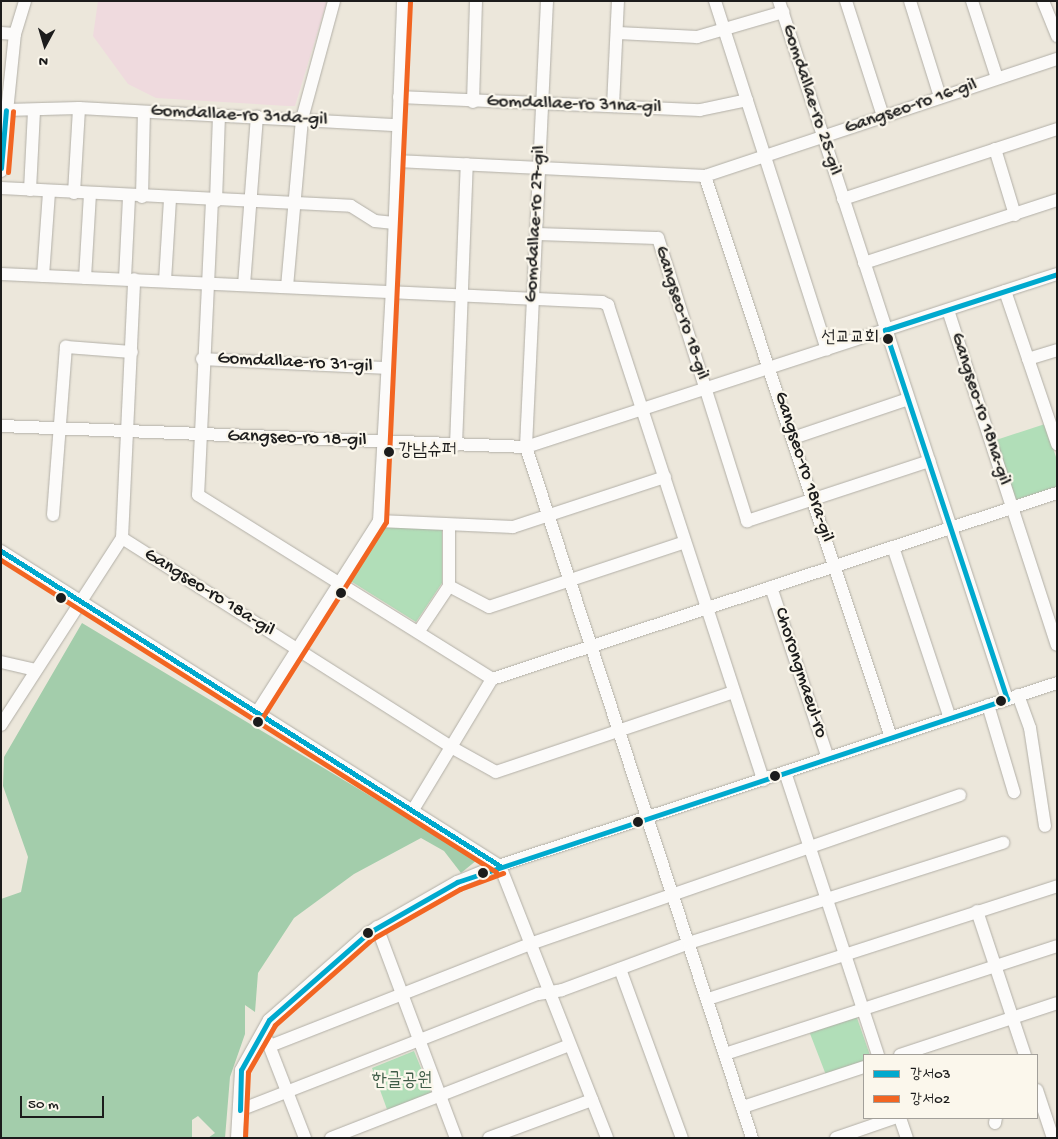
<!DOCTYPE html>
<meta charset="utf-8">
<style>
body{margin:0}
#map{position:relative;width:1058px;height:1139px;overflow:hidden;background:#ece7db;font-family:"Gochi Hand","Poor Story",sans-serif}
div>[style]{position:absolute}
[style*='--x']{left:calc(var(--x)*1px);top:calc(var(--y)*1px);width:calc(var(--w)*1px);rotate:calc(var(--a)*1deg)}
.built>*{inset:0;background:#efdade}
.green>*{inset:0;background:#b1deb8}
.forest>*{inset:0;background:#a3cdab}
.roads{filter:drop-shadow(0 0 1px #b2afa7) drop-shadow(0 0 1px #b2afa7)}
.minor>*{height:12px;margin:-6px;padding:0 6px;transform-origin:6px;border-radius:6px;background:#fcfbfa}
.bus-1>*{height:5px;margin:-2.5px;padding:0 2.5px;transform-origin:2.5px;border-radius:2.5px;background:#00a9ce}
.bus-2>*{height:5px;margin:-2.5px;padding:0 2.5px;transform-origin:2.5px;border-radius:2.5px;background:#f26522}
.dots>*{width:14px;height:14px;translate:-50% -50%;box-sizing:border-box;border:2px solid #fbf7ec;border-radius:50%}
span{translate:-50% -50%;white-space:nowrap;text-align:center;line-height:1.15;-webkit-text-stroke:4.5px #fbf7ec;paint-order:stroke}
.bus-label{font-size:18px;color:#1c1c1c}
.right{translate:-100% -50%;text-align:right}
.left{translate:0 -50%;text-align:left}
.street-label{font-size:19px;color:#1c1c1c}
.park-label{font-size:19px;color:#3f5d48}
.frame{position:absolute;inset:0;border:2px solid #1c1c1c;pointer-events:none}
.legend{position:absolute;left:863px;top:1054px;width:175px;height:65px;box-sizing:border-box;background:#fbf7ec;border:1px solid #a29f99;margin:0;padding:6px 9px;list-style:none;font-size:15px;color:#1c1c1c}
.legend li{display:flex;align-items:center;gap:10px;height:25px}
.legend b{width:25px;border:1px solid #a29f99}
.north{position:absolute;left:20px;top:20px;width:50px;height:50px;-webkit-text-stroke:4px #fbf7ec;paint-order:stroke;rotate:186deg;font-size:14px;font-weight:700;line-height:20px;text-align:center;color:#1c1c1c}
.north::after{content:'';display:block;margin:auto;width:18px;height:22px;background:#1c1c1c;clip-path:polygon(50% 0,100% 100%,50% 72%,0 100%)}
.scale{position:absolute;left:20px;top:1096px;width:84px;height:22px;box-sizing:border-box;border:2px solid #1c1c1c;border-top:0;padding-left:6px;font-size:15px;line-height:18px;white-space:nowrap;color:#1c1c1c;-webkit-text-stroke:4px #fbf7ec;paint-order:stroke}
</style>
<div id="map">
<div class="built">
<div style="clip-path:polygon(98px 1px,327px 1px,295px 106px,288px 106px,156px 98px,128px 84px,93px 36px)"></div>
</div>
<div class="green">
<div style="clip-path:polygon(1045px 424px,1057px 460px,1057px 487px,1015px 500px,996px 440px)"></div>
<div style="clip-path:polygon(384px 525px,442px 529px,442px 583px,416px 622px,349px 580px)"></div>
<div style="clip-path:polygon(856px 1015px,870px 1055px,864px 1055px,864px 1063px,826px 1075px,809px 1031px)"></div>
<div style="clip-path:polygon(414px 1051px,432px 1095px,388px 1112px,372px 1068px)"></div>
</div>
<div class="forest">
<div style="clip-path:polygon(82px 623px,477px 860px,461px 873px,444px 851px,421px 838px,354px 874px,294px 918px,258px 973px,255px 1012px,245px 1005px,245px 1034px,230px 1077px,225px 1138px,208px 1138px,215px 1133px,198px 1116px,192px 1120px,192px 1138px,1px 1138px,1px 899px,21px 892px,28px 857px,3px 786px,4px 757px)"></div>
</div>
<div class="roads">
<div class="minor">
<div style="--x:547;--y:1;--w:446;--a:92.7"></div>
<div style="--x:526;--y:447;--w:727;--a:71.89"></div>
<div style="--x:715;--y:1;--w:366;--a:72.2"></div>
<div style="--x:779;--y:1;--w:734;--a:71.91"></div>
<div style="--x:846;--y:1;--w:121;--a:72.2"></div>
<div style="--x:910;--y:1;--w:101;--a:72.6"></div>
<div style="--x:972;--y:1;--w:81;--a:72"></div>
<div style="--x:1043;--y:1;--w:38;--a:68"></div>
<div style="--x:1;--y:33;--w:14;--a:4"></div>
<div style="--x:618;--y:33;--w:79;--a:2.9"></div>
<div style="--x:697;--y:37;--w:90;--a:-16.2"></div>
<div style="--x:399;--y:97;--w:301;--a:2.5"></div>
<div style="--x:700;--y:110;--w:48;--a:-12"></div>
<div style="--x:473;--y:102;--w:101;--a:-88.3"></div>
<div style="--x:613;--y:106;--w:105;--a:-87.3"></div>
<div style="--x:6;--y:110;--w:73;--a:-1.6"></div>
<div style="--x:79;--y:108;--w:319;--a:3.1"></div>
<div style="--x:995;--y:149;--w:69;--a:73.1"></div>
<div style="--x:397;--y:161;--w:308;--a:2.8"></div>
<div style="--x:705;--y:176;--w:371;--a:-18.4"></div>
<div style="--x:1;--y:171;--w:138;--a:-84.2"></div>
<div style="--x:15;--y:34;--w:34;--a:-73"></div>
<div style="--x:705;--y:176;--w:591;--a:71.66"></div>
<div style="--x:1;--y:188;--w:350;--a:2.9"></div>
<div style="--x:351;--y:206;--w:28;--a:32"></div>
<div style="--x:375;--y:221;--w:19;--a:6"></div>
<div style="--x:30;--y:190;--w:80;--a:-87.1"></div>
<div style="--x:74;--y:193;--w:85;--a:-86.6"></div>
<div style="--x:142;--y:197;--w:85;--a:-88.7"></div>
<div style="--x:843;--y:199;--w:225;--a:-18.1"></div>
<div style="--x:212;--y:200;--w:295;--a:92.7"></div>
<div style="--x:198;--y:495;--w:347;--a:32"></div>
<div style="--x:216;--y:201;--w:86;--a:-88"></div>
<div style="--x:536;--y:234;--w:122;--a:1.9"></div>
<div style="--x:658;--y:238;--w:297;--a:72.5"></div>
<div style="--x:747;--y:521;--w:192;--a:-18.2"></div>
<div style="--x:864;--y:263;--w:203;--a:-18.1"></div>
<div style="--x:1;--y:274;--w:602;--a:2.67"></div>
<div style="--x:602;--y:302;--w:7;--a:27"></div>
<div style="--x:608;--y:305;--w:500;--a:71.9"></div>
<div style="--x:43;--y:276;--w:84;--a:-85.9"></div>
<div style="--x:85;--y:278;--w:84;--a:-86.6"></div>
<div style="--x:125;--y:279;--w:82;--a:-87.2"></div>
<div style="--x:165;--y:281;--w:82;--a:-86.5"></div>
<div style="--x:244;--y:285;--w:169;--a:-85.6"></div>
<div style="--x:287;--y:287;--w:169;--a:-84.9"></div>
<div style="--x:302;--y:119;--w:122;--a:-74.8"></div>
<div style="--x:1005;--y:291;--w:162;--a:71.2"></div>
<div style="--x:948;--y:310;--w:352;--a:72"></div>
<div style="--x:202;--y:359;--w:186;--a:2.8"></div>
<div style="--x:1028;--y:359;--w:30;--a:-17"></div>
<div style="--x:1;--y:426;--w:525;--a:2.29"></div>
<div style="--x:526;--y:447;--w:558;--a:-18.05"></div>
<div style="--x:793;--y:438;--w:121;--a:-18.7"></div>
<div style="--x:456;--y:445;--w:281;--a:-87.8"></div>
<div style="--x:53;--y:515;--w:169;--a:-85.6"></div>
<div style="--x:66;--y:347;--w:66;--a:4.3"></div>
<div style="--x:379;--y:521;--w:134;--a:2.6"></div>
<div style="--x:513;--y:527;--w:160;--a:-18.2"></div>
<div style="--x:122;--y:538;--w:390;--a:32.4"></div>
<div style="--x:451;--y:747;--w:51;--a:29.1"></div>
<div style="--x:496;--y:772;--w:251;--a:-18.6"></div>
<div style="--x:893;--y:547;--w:180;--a:71.6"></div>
<div style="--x:1;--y:551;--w:590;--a:32.26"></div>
<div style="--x:449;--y:586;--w:45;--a:27.7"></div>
<div style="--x:489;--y:607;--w:206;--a:-18.3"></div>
<div style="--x:771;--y:587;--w:180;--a:71.6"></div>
<div style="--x:419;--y:631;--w:54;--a:-56.3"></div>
<div style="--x:449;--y:586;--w:61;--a:-90"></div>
<div style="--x:1;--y:662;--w:35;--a:13"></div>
<div style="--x:1018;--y:695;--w:35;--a:70"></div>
<div style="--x:1030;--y:728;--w:99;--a:81.3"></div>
<div style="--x:988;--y:705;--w:91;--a:73.4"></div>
<div style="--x:256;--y:714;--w:229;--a:-57.5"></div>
<div style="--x:379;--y:521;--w:229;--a:-86.8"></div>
<div style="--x:392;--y:292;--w:291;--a:-87.8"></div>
<div style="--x:1;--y:725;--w:223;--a:-57.1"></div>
<div style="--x:122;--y:538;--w:259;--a:-87.3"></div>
<div style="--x:785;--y:772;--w:298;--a:71.8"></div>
<div style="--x:413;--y:810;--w:153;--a:-58.9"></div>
<div style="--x:492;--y:679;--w:595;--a:-18.22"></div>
<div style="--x:500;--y:866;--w:292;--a:68.5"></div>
<div style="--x:977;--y:911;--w:152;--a:71.6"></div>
<div style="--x:377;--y:927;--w:225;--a:69.5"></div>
<div style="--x:620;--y:969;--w:180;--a:69.9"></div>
<div style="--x:708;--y:999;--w:367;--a:-17.9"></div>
<div style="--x:267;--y:1040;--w:105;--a:68.8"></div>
<div style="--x:270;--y:1046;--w:279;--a:-21.4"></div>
<div style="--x:530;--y:944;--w:455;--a:-19.1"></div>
<div style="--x:725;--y:1054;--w:349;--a:-18"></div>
<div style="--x:900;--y:1055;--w:165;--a:-18.3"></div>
<div style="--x:1037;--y:1090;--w:51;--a:71.6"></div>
<div style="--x:743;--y:1107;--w:127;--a:-18.3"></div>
<div style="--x:240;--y:1110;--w:320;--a:-21.3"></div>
<div style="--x:538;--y:994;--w:24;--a:-9"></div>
<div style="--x:562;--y:990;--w:135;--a:-20.3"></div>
<div style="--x:689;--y:943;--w:330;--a:-17.7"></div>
<div style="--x:900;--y:1118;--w:21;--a:71"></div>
<div style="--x:995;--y:1123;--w:5;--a:-79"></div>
<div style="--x:237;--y:1138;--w:68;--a:-86.6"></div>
<div style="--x:241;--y:1070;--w:57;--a:-60.8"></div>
<div style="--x:269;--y:1020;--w:132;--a:-41.3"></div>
<div style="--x:368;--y:933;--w:103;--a:-29.8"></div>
<div style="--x:457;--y:882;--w:31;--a:-22"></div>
<div style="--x:486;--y:870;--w:601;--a:-18.13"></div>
<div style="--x:331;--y:1138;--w:256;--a:-21.3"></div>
<div style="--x:489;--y:1138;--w:110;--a:-20.3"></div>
<div style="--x:836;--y:1138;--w:61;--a:-19"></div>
</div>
</div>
<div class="bus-1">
<div style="--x:1;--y:168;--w:58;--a:-85.1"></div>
<div style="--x:1;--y:551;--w:590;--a:32.26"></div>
<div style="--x:240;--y:1110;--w:40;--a:-88.6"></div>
<div style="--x:241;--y:1070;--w:57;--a:-60.8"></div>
<div style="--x:269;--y:1020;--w:132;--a:-41.3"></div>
<div style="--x:368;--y:933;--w:103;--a:-29.8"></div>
<div style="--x:457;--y:882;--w:580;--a:-18.4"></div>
<div style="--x:1007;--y:699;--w:389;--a:-108.3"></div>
<div style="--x:885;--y:330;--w:181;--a:-18"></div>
</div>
<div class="bus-2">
<div style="--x:8;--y:172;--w:61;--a:-85.3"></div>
<div style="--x:1;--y:560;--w:585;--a:32.22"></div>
<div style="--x:262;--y:718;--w:232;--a:-57.7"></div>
<div style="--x:386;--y:522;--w:522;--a:-87.36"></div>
<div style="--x:245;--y:1138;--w:66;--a:-87.4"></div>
<div style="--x:248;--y:1072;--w:54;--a:-60.1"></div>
<div style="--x:275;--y:1025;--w:130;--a:-41.6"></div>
<div style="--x:372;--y:939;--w:101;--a:-29.6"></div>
<div style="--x:460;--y:889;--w:46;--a:-20.4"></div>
</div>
<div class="dots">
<div style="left:888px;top:339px;background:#1c1c1c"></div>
<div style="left:389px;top:452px;background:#1c1c1c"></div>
<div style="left:341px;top:593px;background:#1c1c1c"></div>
<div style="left:61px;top:598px;background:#1c1c1c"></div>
<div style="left:1001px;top:701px;background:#1c1c1c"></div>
<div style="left:258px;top:722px;background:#1c1c1c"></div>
<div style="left:775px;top:776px;background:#1c1c1c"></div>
<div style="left:638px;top:822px;background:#1c1c1c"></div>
<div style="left:483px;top:873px;background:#1c1c1c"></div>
<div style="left:368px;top:933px;background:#1c1c1c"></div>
</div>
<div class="bus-label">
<span class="right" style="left:879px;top:339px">선교교회</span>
<span class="left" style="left:398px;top:452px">강남슈퍼</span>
</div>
<div class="street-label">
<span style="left:811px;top:100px;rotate:72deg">Gomdallae-ro 25-gil</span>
<span style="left:574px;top:105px;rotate:2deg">Gomdallae-ro 31na-gil</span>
<span style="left:911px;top:107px;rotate:-19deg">Gangseo-ro 16-gil</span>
<span style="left:239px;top:116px;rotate:3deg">Gomdallae-ro 31da-gil</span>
<span style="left:536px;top:224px;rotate:-87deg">Gomdallae-ro 27-gil</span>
<span style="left:681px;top:313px;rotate:72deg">Gangseo-ro 18-gil</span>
<span style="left:295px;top:363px;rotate:3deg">Gomdallae-ro 31-gil</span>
<span style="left:980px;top:409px;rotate:72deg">Gangseo-ro 18na-gil</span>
<span style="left:297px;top:439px;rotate:2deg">Gangseo-ro 18-gil</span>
<span style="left:803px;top:467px;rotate:72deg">Gangseo-ro 18ra-gil</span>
<span style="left:209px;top:593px;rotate:32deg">Gangseo-ro 18a-gil</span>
<span style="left:800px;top:673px;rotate:72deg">Chorongmaeul-ro</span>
</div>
<div class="park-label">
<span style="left:402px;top:1082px">한글공원</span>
</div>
<div class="frame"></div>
<ul class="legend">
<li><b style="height:6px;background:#00a9ce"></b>강서03</li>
<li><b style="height:6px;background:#f26522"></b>강서02</li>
</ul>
<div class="north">N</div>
<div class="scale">50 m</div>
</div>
